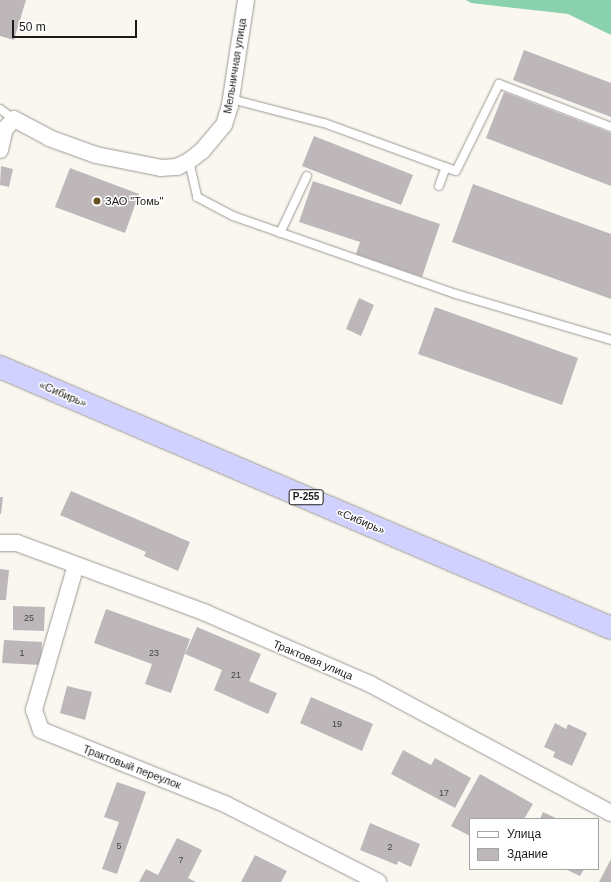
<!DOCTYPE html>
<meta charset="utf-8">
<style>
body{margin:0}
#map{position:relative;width:611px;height:882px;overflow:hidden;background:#faf7f1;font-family:Helvetica,sans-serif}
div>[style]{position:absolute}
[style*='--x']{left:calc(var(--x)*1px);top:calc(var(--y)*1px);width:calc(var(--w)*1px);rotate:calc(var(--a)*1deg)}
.forest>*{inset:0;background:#8ad1ae}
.building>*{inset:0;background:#beb7ba}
.roads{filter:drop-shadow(0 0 1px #9c9993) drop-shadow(0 0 1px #9c9993)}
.lane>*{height:8px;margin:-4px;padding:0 4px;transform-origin:4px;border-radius:4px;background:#fff}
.street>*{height:16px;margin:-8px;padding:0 8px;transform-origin:8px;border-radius:8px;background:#fff}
.highway>*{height:22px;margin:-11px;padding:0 11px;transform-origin:11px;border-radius:11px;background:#d0d1ff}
.dots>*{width:11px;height:11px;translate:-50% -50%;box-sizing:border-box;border:2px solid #fff;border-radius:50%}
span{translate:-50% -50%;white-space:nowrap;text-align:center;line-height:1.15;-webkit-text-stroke:3px #fff;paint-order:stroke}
.number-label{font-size:9px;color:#454241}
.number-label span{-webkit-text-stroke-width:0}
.shield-label span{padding:1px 3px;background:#fff;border:1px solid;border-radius:3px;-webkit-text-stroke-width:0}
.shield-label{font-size:10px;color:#1d1b19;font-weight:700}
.street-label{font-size:11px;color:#1d1b19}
.poi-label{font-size:11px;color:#1d1b19}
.left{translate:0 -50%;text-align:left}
.legend{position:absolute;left:469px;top:818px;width:130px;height:52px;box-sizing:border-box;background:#fff;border:1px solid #a5a4a3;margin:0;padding:5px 7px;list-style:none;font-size:12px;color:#1d1b19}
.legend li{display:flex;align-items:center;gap:8px;height:20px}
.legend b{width:20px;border:1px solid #a5a4a3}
.scale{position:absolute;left:12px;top:20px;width:125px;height:18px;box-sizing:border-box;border:2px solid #1d1b19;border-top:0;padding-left:5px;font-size:12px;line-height:14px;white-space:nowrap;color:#1d1b19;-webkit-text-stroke:3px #fff;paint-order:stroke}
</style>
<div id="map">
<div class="forest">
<div style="clip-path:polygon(466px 0,611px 0,611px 35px,568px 14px,471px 3px)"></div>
</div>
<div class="building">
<div style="clip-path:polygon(0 0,26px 0,14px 40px,0 36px)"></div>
<div style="clip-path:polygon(524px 50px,611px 83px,611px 117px,513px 80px)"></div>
<div style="clip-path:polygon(504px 92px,611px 133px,611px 186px,486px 138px)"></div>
<div style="clip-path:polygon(314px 136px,413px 175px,401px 205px,302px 166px)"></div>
<div style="clip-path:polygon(1px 166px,13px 169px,9px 187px,0 185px)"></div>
<div style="clip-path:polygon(70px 168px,139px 194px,125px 233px,55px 207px)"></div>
<div style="clip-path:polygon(313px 181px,440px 224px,422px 277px,356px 254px,360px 242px,299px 222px)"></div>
<div style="clip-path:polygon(473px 184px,611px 234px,611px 299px,452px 242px)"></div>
<div style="clip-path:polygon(359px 298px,374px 305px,361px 336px,346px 329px)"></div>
<div style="clip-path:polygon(435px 307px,578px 358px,562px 405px,418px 354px)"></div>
<div style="clip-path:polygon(71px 491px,190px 542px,178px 571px,144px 556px,146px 552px,60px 515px)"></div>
<div style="clip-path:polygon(0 497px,3px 497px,1px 514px,0 514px)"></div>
<div style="clip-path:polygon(0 569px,9px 570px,6px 600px,0 600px)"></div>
<div style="clip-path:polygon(13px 606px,45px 607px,44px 631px,13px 630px)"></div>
<div style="clip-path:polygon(106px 609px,190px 639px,171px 693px,145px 684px,152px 664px,94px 643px)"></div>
<div style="clip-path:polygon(197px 627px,261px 654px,249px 681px,277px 693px,268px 714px,214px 690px,222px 670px,185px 654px)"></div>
<div style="clip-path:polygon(4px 640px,42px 642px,41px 665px,2px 663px)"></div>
<div style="clip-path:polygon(67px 686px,92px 692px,85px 720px,60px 713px)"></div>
<div style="clip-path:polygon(311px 697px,373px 724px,362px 751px,300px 723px)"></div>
<div style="clip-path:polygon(555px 723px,566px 729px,568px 724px,587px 733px,572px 766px,553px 757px,555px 752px,544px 747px)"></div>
<div style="clip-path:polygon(403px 750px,431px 765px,435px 758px,471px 778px,455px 808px,391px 774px)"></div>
<div style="clip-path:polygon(480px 774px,533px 804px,524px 819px,470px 819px,470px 836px,451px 826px)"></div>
<div style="clip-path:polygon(117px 782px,146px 792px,117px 874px,102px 869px,119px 822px,104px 817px)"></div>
<div style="clip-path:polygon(543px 812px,558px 819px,540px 819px)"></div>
<div style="clip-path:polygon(370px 823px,420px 844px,411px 867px,398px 861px,397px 865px,360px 850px)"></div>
<div style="clip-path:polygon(177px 838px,202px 850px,188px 878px,196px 882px,139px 882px,146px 869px,158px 875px)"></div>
<div style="clip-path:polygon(255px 855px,287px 871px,281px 882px,241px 882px)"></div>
<div style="clip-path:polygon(611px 859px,611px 882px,599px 882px)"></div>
<div style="clip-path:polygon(565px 869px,584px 869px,580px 876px)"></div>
</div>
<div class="roads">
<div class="lane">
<div style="--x:231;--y:99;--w:96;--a:14.5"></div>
<div style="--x:324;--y:123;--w:140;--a:20"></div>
<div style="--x:456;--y:171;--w:97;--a:-63.7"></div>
<div style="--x:499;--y:84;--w:120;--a:21"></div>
<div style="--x:0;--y:109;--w:17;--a:36"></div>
<div style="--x:189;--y:161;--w:37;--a:77"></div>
<div style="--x:197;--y:197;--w:41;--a:27.8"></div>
<div style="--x:233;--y:216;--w:236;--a:19.3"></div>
<div style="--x:456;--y:294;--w:162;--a:16.5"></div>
<div style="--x:439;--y:186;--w:20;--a:-70"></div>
<div style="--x:280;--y:233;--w:63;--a:-64.7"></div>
</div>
<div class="street">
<div style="--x:0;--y:150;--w:22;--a:-77"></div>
<div style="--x:5;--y:129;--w:13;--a:-48"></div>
<div style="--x:14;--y:119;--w:40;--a:28"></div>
<div style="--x:49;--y:138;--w:50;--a:19.9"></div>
<div style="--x:96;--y:155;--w:66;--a:11.3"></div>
<div style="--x:161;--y:168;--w:16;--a:-4"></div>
<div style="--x:177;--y:167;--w:13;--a:-27"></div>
<div style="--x:189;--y:161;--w:16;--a:-38"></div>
<div style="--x:202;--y:151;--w:34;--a:-50"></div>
<div style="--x:224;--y:125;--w:21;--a:-73"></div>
<div style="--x:230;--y:105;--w:106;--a:-81.3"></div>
<div style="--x:0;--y:543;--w:17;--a:0"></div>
<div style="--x:17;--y:543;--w:202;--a:20.3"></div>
<div style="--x:206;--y:613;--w:179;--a:23.4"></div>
<div style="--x:370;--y:684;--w:273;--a:28.2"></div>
<div style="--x:76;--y:565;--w:151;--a:106.2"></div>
<div style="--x:34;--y:710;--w:21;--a:71"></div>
<div style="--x:41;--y:730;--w:198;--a:21.9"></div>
<div style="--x:225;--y:804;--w:172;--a:27"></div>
</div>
<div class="highway">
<div style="--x:0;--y:367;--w:664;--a:23.13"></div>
</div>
</div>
<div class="dots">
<div style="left:97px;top:201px;background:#675322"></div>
</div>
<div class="number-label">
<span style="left:29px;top:618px">25</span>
<span style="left:22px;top:653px">1</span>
<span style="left:154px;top:653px">23</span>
<span style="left:236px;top:675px">21</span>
<span style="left:337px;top:724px">19</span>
<span style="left:444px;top:793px">17</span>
<span style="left:119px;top:846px">5</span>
<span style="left:390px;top:847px">2</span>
<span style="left:181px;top:860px">7</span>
</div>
<div class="shield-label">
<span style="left:306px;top:497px">Р-255</span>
</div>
<div class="street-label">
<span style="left:235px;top:66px;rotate:-81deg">Мельничная улица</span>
<span style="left:63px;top:394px;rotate:23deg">«Сибирь»</span>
<span style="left:361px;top:521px;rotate:23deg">«Сибирь»</span>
<span style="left:313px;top:660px;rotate:23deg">Трактовая улица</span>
<span style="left:132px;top:767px;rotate:21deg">Трактовый переулок</span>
</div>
<div class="poi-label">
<span class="left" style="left:105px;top:201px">ЗАО "Томь"</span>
</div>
<ul class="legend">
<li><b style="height:5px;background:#fff"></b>Улица</li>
<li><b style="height:11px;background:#beb7ba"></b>Здание</li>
</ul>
<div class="scale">50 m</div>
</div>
